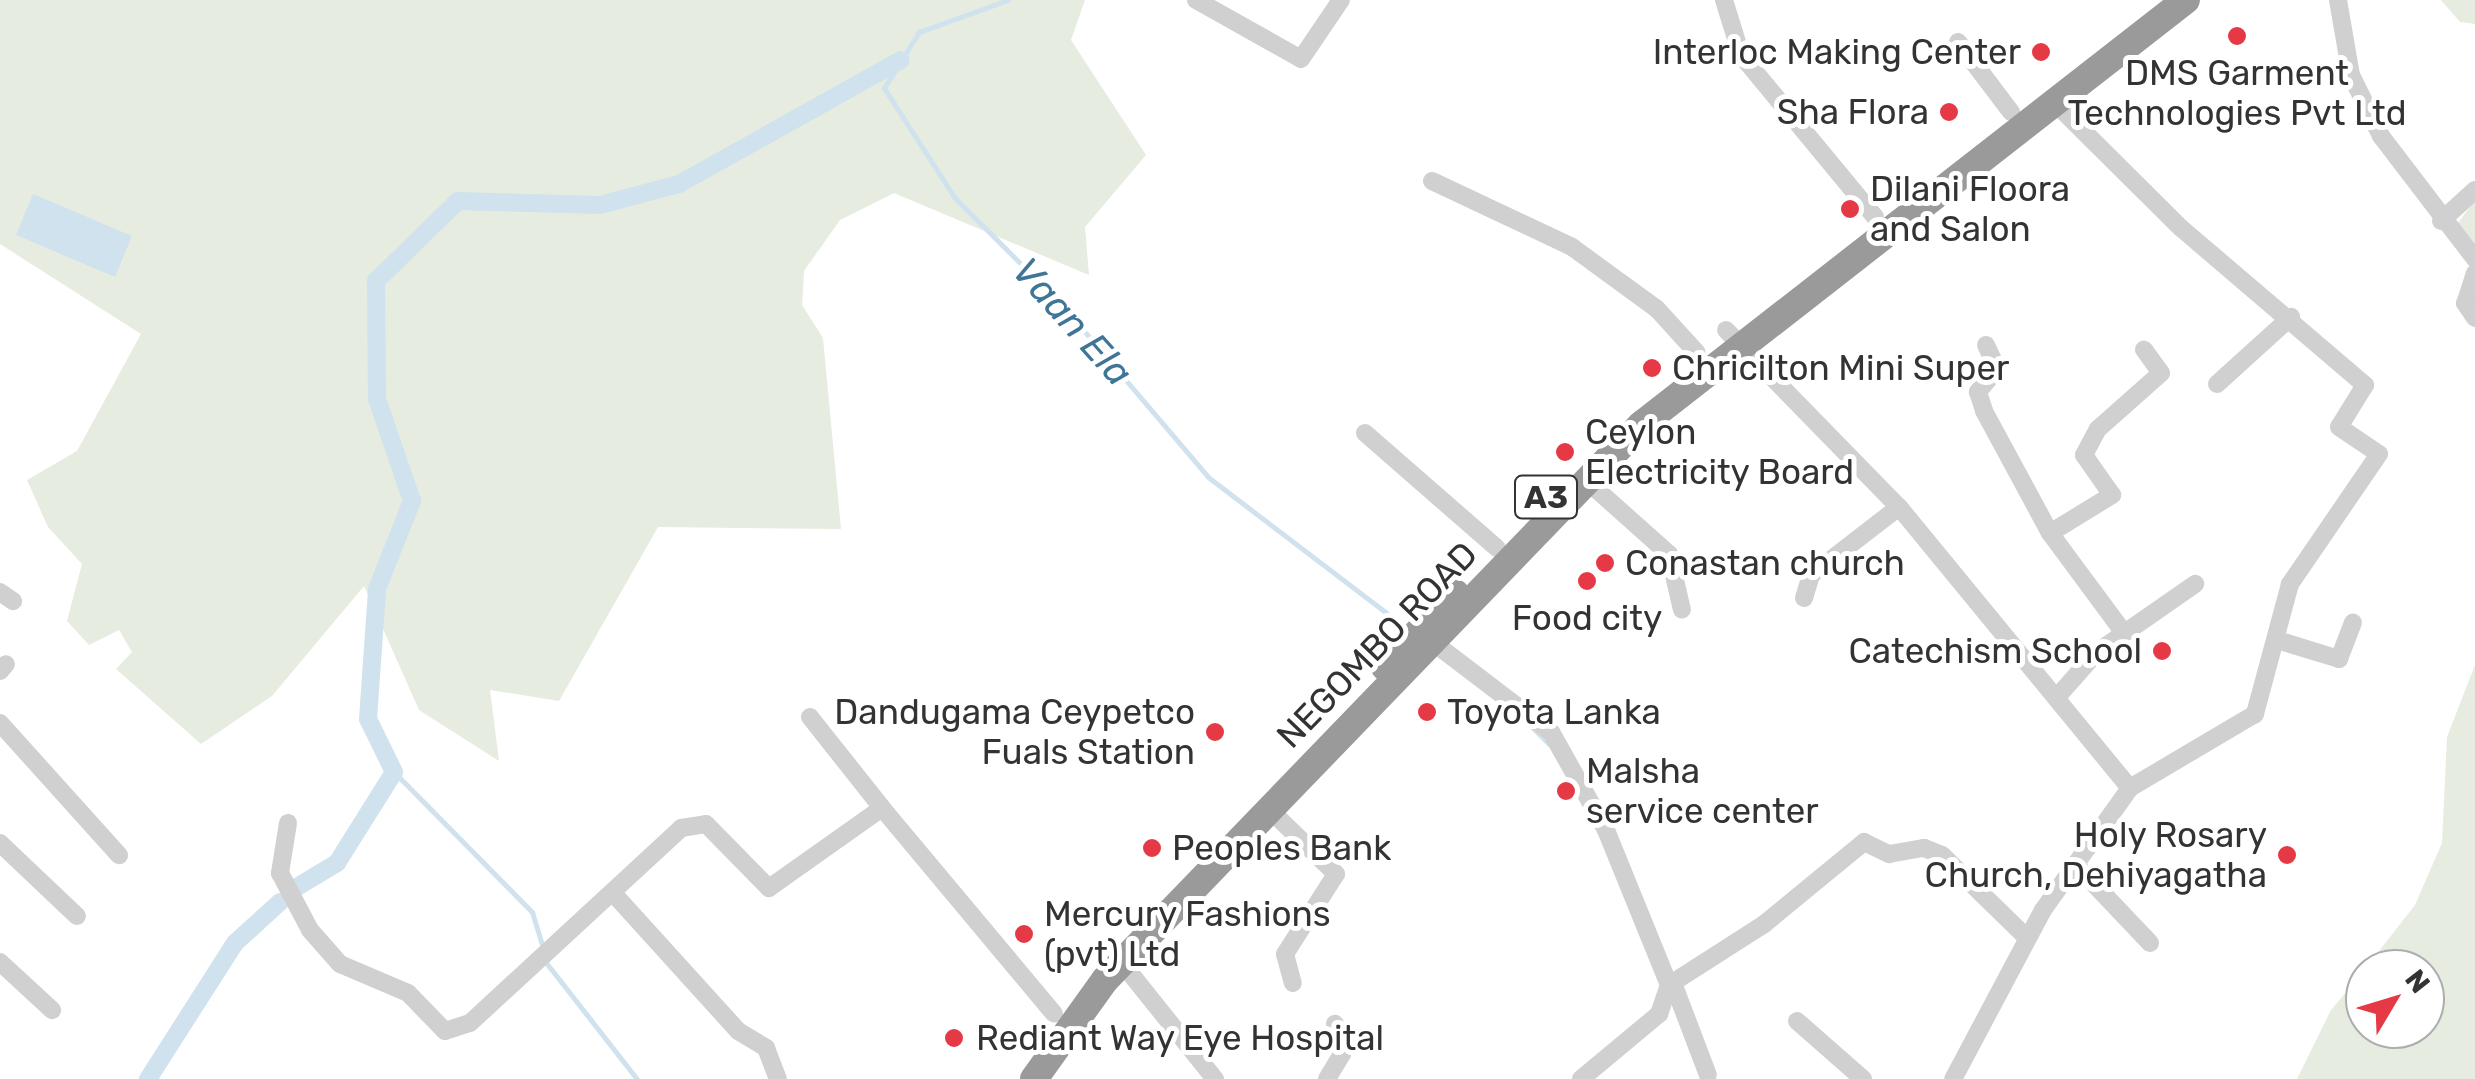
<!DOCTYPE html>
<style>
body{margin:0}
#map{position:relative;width:2475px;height:1079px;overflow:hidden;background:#fff;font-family:Rubik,sans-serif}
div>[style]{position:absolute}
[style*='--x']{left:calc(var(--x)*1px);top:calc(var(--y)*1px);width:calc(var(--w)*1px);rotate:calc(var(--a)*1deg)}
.green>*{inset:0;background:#e6ecdf}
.water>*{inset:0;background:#cfe2ee}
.stream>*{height:5px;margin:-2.5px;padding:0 2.5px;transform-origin:2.5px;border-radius:2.5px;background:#cfe2ee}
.canal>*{height:18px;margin:-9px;padding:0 9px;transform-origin:9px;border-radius:9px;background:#cfe2ee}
.minor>*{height:18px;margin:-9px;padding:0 9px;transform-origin:9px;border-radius:9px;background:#d0d0d0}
.highway>*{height:28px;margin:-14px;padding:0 14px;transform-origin:14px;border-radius:14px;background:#9a9a9a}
.dots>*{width:28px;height:28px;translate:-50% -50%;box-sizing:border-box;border:5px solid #fff;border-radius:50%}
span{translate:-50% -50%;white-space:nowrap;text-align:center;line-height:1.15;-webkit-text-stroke:10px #fff;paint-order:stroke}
.shield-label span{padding:2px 8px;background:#fff;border:2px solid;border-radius:8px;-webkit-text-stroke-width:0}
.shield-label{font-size:32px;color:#333;font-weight:700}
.poi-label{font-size:35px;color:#333}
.right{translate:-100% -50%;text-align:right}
.left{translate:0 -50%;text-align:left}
.street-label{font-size:35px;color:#333}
.water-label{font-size:38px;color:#3f7597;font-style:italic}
.north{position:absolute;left:2345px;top:949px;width:100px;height:100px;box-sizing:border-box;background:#fff;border:2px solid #adadad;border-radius:50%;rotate:52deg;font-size:28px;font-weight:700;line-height:40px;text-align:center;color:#333}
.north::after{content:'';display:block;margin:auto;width:35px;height:45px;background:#e63946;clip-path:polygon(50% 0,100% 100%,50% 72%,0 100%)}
</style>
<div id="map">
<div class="green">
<div style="clip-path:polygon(0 0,1085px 0,1071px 40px,1146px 155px,1085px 227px,1089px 275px,894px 193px,840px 220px,804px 271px,802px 305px,823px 338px,841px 529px,658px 527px,559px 701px,490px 690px,499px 761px,419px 710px,364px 586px,272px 696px,201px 744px,116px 669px,132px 652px,119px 630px,89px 645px,67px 621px,82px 564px,48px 527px,27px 480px,77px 451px,141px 334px,0 244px)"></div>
<div style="clip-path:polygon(2441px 0,2475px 0,2475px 24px,2460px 22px)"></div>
<div style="clip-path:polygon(2475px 200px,2475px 248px,2455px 227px)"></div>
<div style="clip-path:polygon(2475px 665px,2475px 1079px,2297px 1079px,2331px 1010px,2365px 970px,2365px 1029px,2425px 1029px,2425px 969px,2365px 969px,2415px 905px,2442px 843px,2447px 737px)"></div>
</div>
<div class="water">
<div style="clip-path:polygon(33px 194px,132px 236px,115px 277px,16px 235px)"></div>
</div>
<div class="stream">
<div style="--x:1008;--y:0;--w:95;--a:160.2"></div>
<div style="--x:919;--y:32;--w:66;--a:122"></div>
<div style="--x:884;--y:88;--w:131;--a:57.2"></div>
<div style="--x:955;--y:198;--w:150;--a:45"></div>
<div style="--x:1061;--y:304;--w:227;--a:49.6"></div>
<div style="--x:1208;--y:477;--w:253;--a:37.3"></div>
<div style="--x:1532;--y:727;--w:24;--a:45"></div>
<div style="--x:394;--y:772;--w:197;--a:45.4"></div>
<div style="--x:532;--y:912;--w:39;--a:73"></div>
<div style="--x:544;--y:960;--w:151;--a:52"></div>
</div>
<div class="canal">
<div style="--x:297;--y:887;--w:47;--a:-31"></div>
<div style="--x:337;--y:863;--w:107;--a:-57.9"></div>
<div style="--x:394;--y:772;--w:59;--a:-116.1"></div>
<div style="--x:368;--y:719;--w:130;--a:-86"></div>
<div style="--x:377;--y:589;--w:95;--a:-68.3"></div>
<div style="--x:412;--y:501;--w:108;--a:-108.9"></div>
<div style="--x:377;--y:399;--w:118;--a:-90.5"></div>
<div style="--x:376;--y:281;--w:115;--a:-44.3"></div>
<div style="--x:458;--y:201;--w:142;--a:1.6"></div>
<div style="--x:600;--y:205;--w:82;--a:-14.9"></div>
<div style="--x:679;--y:184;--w:254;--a:-29.2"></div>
<div style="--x:148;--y:1079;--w:161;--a:-57.4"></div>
<div style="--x:235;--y:943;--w:61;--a:-42.3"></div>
</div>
<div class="minor">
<div style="--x:1196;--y:0;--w:120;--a:29.3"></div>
<div style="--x:1301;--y:59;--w:71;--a:-55.9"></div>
<div style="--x:1724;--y:0;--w:58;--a:72.8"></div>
<div style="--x:1741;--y:55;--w:210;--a:50.4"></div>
<div style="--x:2338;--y:0;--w:76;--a:80.2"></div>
<div style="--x:2351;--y:75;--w:68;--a:63.8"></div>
<div style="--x:2381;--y:136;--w:155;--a:52.6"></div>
<div style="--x:1958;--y:42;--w:88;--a:52.9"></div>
<div style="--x:2054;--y:102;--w:179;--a:44.8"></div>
<div style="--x:2181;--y:228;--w:242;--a:40.5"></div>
<div style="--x:2365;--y:385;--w:49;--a:121.8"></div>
<div style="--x:2339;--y:427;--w:48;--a:34"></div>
<div style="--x:2379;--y:454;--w:158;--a:124.4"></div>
<div style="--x:2290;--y:584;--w:135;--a:105.1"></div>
<div style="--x:2255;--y:714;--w:145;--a:149.4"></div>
<div style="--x:1432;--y:181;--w:155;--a:25.2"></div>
<div style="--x:1572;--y:247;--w:105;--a:36.1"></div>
<div style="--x:1657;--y:309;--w:59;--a:47.7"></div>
<div style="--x:2441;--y:221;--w:46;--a:-42.4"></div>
<div style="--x:2475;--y:273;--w:32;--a:108"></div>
<div style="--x:2465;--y:303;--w:18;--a:56"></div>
<div style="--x:1726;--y:330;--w:248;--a:45.7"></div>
<div style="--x:1899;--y:507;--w:364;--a:50.6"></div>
<div style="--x:2130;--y:788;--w:150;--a:125.5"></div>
<div style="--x:2043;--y:910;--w:191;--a:118"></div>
<div style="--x:1986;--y:345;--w:26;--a:65"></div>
<div style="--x:1997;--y:369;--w:30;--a:130"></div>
<div style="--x:1978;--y:392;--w:20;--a:72"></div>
<div style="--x:1984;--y:411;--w:139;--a:61.6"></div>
<div style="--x:2050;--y:533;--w:124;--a:53.5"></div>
<div style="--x:2217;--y:384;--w:100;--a:-42.2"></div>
<div style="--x:1365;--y:433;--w:175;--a:41.1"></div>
<div style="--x:1587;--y:481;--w:110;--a:41.7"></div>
<div style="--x:1669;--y:554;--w:57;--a:76.9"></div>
<div style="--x:2050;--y:533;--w:73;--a:-31.5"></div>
<div style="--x:2112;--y:495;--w:49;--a:-125"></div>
<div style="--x:2084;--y:455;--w:30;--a:-62"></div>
<div style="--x:2098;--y:429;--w:84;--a:-41.6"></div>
<div style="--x:2161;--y:373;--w:29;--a:-126"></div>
<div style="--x:0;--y:592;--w:16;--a:35"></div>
<div style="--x:1804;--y:598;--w:24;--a:-73"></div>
<div style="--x:1811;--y:575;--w:111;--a:-37.7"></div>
<div style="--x:2277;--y:640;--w:65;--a:17"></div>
<div style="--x:2339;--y:659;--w:39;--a:-69"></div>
<div style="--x:1434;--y:643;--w:147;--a:37.3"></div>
<div style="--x:1551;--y:732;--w:112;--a:60.7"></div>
<div style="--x:1606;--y:830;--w:167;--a:67.9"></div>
<div style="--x:0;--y:671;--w:9;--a:-49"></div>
<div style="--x:2057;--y:697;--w:59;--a:-48.4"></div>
<div style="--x:2096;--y:653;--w:121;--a:-34.9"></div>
<div style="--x:810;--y:717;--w:116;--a:51.6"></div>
<div style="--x:0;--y:723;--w:178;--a:48"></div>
<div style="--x:1270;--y:810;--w:92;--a:44.1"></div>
<div style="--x:1336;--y:874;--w:95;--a:122.5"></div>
<div style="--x:1285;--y:954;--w:30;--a:75"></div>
<div style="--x:288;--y:823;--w:51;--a:99.1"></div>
<div style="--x:280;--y:873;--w:64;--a:62.2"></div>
<div style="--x:310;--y:930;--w:45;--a:48.6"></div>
<div style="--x:340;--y:964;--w:74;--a:23.1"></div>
<div style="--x:408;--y:993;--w:53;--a:45.8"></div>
<div style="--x:445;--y:1031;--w:26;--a:-18"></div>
<div style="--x:470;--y:1023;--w:287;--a:-42.7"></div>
<div style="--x:681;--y:828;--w:25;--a:-9"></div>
<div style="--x:706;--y:824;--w:90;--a:45.5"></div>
<div style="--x:769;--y:888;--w:138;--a:-35.3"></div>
<div style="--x:882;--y:808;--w:268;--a:50.1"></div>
<div style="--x:0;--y:843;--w:106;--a:43.5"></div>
<div style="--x:2075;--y:864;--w:109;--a:46.5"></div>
<div style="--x:613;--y:893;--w:186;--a:47.8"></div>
<div style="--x:738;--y:1031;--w:33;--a:31"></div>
<div style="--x:766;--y:1048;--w:33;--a:69"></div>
<div style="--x:0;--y:962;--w:71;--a:42.7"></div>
<div style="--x:1122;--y:963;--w:149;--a:51.3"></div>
<div style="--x:1673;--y:983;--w:98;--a:69.2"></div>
<div style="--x:1797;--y:1021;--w:88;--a:41.3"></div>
<div style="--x:1327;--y:1079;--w:29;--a:-59"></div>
<div style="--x:1342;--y:1054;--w:31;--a:-103"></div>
<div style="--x:1581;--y:1079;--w:102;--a:-39.8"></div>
<div style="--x:1659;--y:1014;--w:31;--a:-71"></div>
<div style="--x:1669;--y:985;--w:112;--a:-32.6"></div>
<div style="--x:1763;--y:925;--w:131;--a:-39.4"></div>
<div style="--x:1864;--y:842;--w:28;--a:26"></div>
<div style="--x:1889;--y:854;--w:36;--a:-10"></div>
<div style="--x:1924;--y:848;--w:19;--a:21"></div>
<div style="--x:1942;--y:855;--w:119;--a:44.3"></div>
</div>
<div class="highway">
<div style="--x:1385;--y:667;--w:102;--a:-46.6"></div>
<div style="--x:1034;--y:1079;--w:122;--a:-54.4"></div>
<div style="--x:1105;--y:980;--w:772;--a:-46"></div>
<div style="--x:1641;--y:425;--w:691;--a:-37.95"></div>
</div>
<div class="dots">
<div style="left:2237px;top:36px;background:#e63946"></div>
<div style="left:2041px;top:52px;background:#e63946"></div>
<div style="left:1949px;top:112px;background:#e63946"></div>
<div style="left:1850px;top:209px;background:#e63946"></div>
<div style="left:1652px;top:368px;background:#e63946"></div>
<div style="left:1565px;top:452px;background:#e63946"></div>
<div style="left:1605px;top:563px;background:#e63946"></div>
<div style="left:1587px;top:581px;background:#e63946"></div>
<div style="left:2162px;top:651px;background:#e63946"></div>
<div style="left:1427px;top:712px;background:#e63946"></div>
<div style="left:1215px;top:732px;background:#e63946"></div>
<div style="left:1566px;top:791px;background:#e63946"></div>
<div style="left:1152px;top:848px;background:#e63946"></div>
<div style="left:2287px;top:855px;background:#e63946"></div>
<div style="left:1024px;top:934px;background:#e63946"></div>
<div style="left:954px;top:1038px;background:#e63946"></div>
</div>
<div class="shield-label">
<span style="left:1546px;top:497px">A3</span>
</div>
<div class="poi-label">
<span class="right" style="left:2021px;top:52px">Interloc Making Center</span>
<span style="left:2237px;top:93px">DMS Garment<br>Technologies Pvt Ltd</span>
<span class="right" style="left:1929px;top:112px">Sha Flora</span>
<span class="left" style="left:1870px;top:209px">Dilani Floora<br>and Salon</span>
<span class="left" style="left:1672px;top:368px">Chricilton Mini Super</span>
<span class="left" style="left:1585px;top:452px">Ceylon<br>Electricity Board</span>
<span class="left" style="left:1625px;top:563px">Conastan church</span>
<span style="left:1587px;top:618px">Food city</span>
<span class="right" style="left:2142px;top:651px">Catechism School</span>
<span class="right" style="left:1195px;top:732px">Dandugama Ceypetco<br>Fuals Station</span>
<span class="left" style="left:1447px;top:712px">Toyota Lanka</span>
<span class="left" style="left:1586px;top:791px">Malsha<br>service center</span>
<span class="right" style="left:2267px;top:855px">Holy Rosary<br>Church, Dehiyagatha</span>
<span class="left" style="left:1172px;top:848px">Peoples Bank</span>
<span class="left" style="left:1044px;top:934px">Mercury Fashions<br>(pvt) Ltd</span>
<span class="left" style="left:976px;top:1038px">Rediant Way Eye Hospital</span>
</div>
<div class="street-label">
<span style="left:1377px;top:645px;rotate:-46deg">NEGOMBO ROAD</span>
</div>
<div class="water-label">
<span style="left:1072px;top:322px;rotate:48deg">Vaan Ela</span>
</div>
<div class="north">N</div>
</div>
